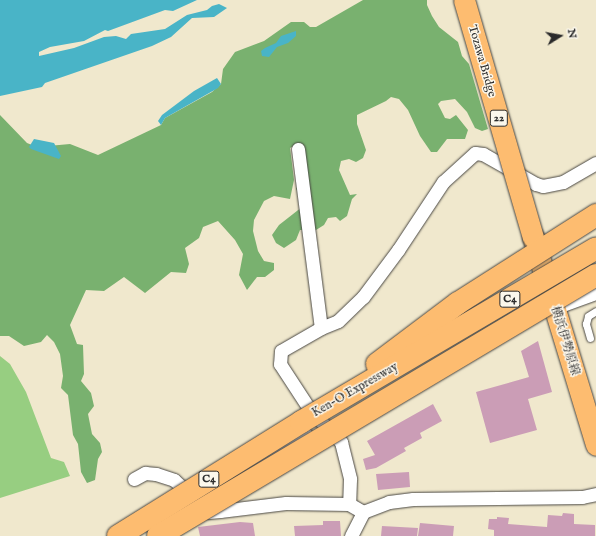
<!DOCTYPE html>
<meta charset="utf-8">
<style>
body{margin:0}
#map{position:relative;width:596px;height:536px;overflow:hidden;background:#f0e8cd;font-family:"IM FELL English","Noto Serif JP",serif}
div>[style]{position:absolute}
[style*='--x']{left:calc(var(--x)*1px);top:calc(var(--y)*1px);width:calc(var(--w)*1px);rotate:calc(var(--a)*1deg)}
.green>*{inset:0;background:#97ce81}
.forest>*{inset:0;background:#79b16f}
.water>*{inset:0;background:#49b4c7}
.building>*{inset:0;background:#cb9db6}
.roads{filter:drop-shadow(0 0 1px #494743) drop-shadow(0 0 1px #494743)}
.lane>*{height:7px;margin:-3.5px;padding:0 3.5px;transform-origin:3.5px;border-radius:3.5px;background:#fff}
.street>*{height:13px;margin:-6.5px;padding:0 6.5px;transform-origin:6.5px;border-radius:6.5px;background:#fff}
.primary>*{height:21px;margin:-10.5px;padding:0 10.5px;transform-origin:10.5px;border-radius:10.5px;background:#fdbc70}
.bridges{filter:drop-shadow(0 0 1px #494743) drop-shadow(0 0 1px #494743)}
.primary-bridge>*{height:21px;margin:-10.5px;padding:0 10.5px;transform-origin:10.5px;border-radius:10.5px;background:#fdbc70}
.highway-bridge>*{height:22px;margin:-11px;padding:0 11px;transform-origin:11px;border-radius:11px;background:#fdbc70}
span{translate:-50% -50%;white-space:nowrap;text-align:center;line-height:1.15;-webkit-text-stroke:3px #fbf7ec;paint-order:stroke}
.shield-label span{padding:1px 3px;background:#fbf7ec;border:1px solid;border-radius:3px;-webkit-text-stroke-width:0}
.shield-label{font-size:11px;color:#2b2b2b;font-weight:700}
.street-label{font-size:12px;color:#2b2b2b}
.north{position:absolute;left:540px;top:16px;width:40px;height:40px;-webkit-text-stroke:3px #fbf7ec;paint-order:stroke;rotate:79deg;font-size:11px;font-weight:700;line-height:16px;text-align:center;color:#2b2b2b}
.north::after{content:'';display:block;margin:auto;width:14px;height:18px;background:#2b2b2b;clip-path:polygon(50% 0,100% 100%,50% 72%,0 100%)}
</style>
<div id="map">
<div class="green">
<div style="clip-path:polygon(0 356px,10px 364px,26px 392px,51px 458px,64px 462px,70px 476px,0 498px)"></div>
</div>
<div class="forest">
<div style="clip-path:polygon(363px 0,427px 0,427px 5px,432px 16px,439px 27px,458px 42px,462px 56px,469px 64px,488px 129px,482px 131px,475px 128px,467px 112px,455px 99px,441px 101px,438px 104px,445px 118px,450px 119px,456px 115px,468px 130px,465px 139px,447px 139px,437px 152px,431px 152px,420px 136px,408px 110px,399px 99px,391px 97px,386px 101px,357px 115px,357px 124px,366px 150px,363px 158px,356px 162px,349px 159px,341px 161px,339px 170px,350px 195px,357px 194px,352px 199px,347px 216px,340px 221px,336px 217px,328px 218px,324px 225px,316px 230px,300px 230px,296px 240px,284px 248px,276px 243px,272px 235px,279px 225px,302px 207px,303px 200px,296px 189px,299px 182px,297px 144px,290px 148px,294px 180px,290px 199px,274px 196px,264px 201px,254px 220px,253px 231px,258px 251px,264px 261px,274px 263px,274px 270px,265px 277px,257px 277px,247px 290px,239px 275px,243px 254px,235px 240px,218px 221px,203px 227px,199px 238px,185px 248px,189px 264px,186px 273px,171px 272px,145px 293px,124px 277px,104px 291px,86px 290px,70px 325px,77px 344px,83px 345px,84px 374px,81px 381px,91px 393px,94px 406px,88px 414px,92px 434px,100px 443px,102px 452px,98px 459px,95px 480px,87px 483px,81px 472px,78px 444px,73px 435px,68px 395px,61px 388px,63px 376px,60px 354px,54px 342px,47px 335px,41px 342px,24px 346px,9px 336px,0 336px,0 115px,27px 143px,37px 147px,70px 144px,98px 155px,161px 125px,165px 118px,212px 92px,221px 84px,223px 69px,235px 52px,264px 41px,291px 22px,304px 22px,310px 27px,316px 27px)"></div>
</div>
<div class="water">
<div style="clip-path:polygon(0 0,197px 0,173px 11px,165px 10px,108px 31px,105px 30px,84px 41px,50px 47px,39px 52px,39px 56px,74px 48px,104px 37px,116px 36px,126px 39px,131px 34px,165px 29px,187px 15px,207px 10px,212px 6px,219px 4px,227px 8px,214px 17px,192px 18px,171px 37px,152px 46px,45px 83px,42px 87px,0 96px)"></div>
<div style="clip-path:polygon(296px 31px,296px 36px,288px 43px,277px 47px,269px 57px,262px 56px,261px 51px,265px 48px,276px 43px,281px 36px)"></div>
<div style="clip-path:polygon(217px 78px,221px 84px,218px 88px,165px 118px,161px 125px,158px 121px,162px 115px,194px 91px)"></div>
<div style="clip-path:polygon(34px 139px,54px 143px,61px 156px,59px 159px,31px 149px,29px 147px)"></div>
</div>
<div class="building">
<div style="clip-path:polygon(538px 341px,552px 392px,528px 399px,537px 430px,490px 443px,476px 392px,529px 377px,521px 351px)"></div>
<div style="clip-path:polygon(433px 404px,442px 421px,420px 433px,422px 438px,404px 448px,406px 451px,376px 468px,366px 470px,363px 459px,375px 455px,367px 441px)"></div>
<div style="clip-path:polygon(409px 472px,410px 487px,378px 490px,376px 474px)"></div>
<div style="clip-path:polygon(563px 513px,574px 514px,574px 524px,595px 525px,595px 536px,494px 536px,494px 530px,488px 529px,489px 519px,497px 519px,497px 517px,509px 518px,508px 524px,547px 527px,548px 515px,562px 516px)"></div>
<div style="clip-path:polygon(323px 521px,340px 521px,341px 536px,295px 536px,294px 526px,323px 525px)"></div>
<div style="clip-path:polygon(240px 522px,253px 523px,255px 536px,200px 536px,198px 527px)"></div>
<div style="clip-path:polygon(420px 523px,454px 526px,453px 536px,418px 536px)"></div>
<div style="clip-path:polygon(382px 526px,418px 528px,417px 536px,381px 536px)"></div>
</div>
<div class="roads">
<div class="lane">
<div style="--x:590;--y:338;--w:15;--a:-106"></div>
<div style="--x:586;--y:324;--w:8;--a:-76"></div>
<div style="--x:588;--y:316;--w:9;--a:-32"></div>
</div>
<div class="street">
<div style="--x:298;--y:149;--w:180;--a:82.7"></div>
<div style="--x:321;--y:328;--w:18;--a:-22"></div>
<div style="--x:338;--y:321;--w:35;--a:-44"></div>
<div style="--x:363;--y:297;--w:59;--a:-53.3"></div>
<div style="--x:398;--y:250;--w:82;--a:-56.5"></div>
<div style="--x:443;--y:182;--w:43;--a:-42.2"></div>
<div style="--x:475;--y:153;--w:8;--a:7"></div>
<div style="--x:483;--y:154;--w:61;--a:29.5"></div>
<div style="--x:536;--y:184;--w:7;--a:16"></div>
<div style="--x:543;--y:186;--w:20;--a:-11"></div>
<div style="--x:563;--y:182;--w:38;--a:-30"></div>
<div style="--x:560;--y:306;--w:38;--a:-20"></div>
<div style="--x:321;--y:328;--w:46;--a:150.1"></div>
<div style="--x:281;--y:351;--w:13;--a:94"></div>
<div style="--x:280;--y:364;--w:55;--a:56.9"></div>
<div style="--x:310;--y:410;--w:45;--a:45.9"></div>
<div style="--x:341;--y:442;--w:38;--a:76"></div>
<div style="--x:350;--y:479;--w:25;--a:92"></div>
<div style="--x:349;--y:504;--w:16;--a:30"></div>
<div style="--x:134;--y:479;--w:13;--a:-29"></div>
<div style="--x:145;--y:473;--w:11;--a:5"></div>
<div style="--x:156;--y:474;--w:19;--a:18"></div>
<div style="--x:174;--y:480;--w:24;--a:42"></div>
<div style="--x:222;--y:483;--w:97;--a:-29.7"></div>
<div style="--x:206;--y:509;--w:4;--a:45"></div>
<div style="--x:209;--y:512;--w:11;--a:-5"></div>
<div style="--x:220;--y:511;--w:66;--a:-6.9"></div>
<div style="--x:286;--y:503;--w:63;--a:0.9"></div>
<div style="--x:351;--y:536;--w:27;--a:-63"></div>
<div style="--x:363;--y:512;--w:28;--a:-21"></div>
<div style="--x:389;--y:502;--w:24;--a:-7"></div>
<div style="--x:413;--y:499;--w:169;--a:-0.7"></div>
<div style="--x:582;--y:497;--w:14;--a:-12"></div>
</div>
<div class="primary">
<div style="--x:533;--y:237;--w:217;--a:73.1"></div>
</div>
</div>
<div class="bridges">
<div class="primary-bridge">
<div style="--x:464;--y:0;--w:247;--a:73.8"></div>
</div>
<div class="highway-bridge">
<div style="--x:377;--y:364;--w:101;--a:-37"></div>
<div style="--x:458;--y:303;--w:164;--a:-32.5"></div>
<div style="--x:118;--y:536;--w:216;--a:-31.9"></div>
<div style="--x:301;--y:422;--w:342;--a:-30.5"></div>
<div style="--x:158;--y:536;--w:510;--a:-30.79"></div>
</div>
</div>
<div class="shield-label">
<span style="left:499px;top:118px">22</span>
<span style="left:510px;top:299px">C4</span>
<span style="left:209px;top:479px">C4</span>
</div>
<div class="street-label">
<span style="left:482px;top:61px;rotate:74deg">Tozawa Bridge</span>
<span style="left:565px;top:341px;rotate:73deg">横浜伊勢原線</span>
<span style="left:355px;top:390px;rotate:-30deg">Ken-O Expressway</span>
</div>
<div class="north">N</div>
</div>
